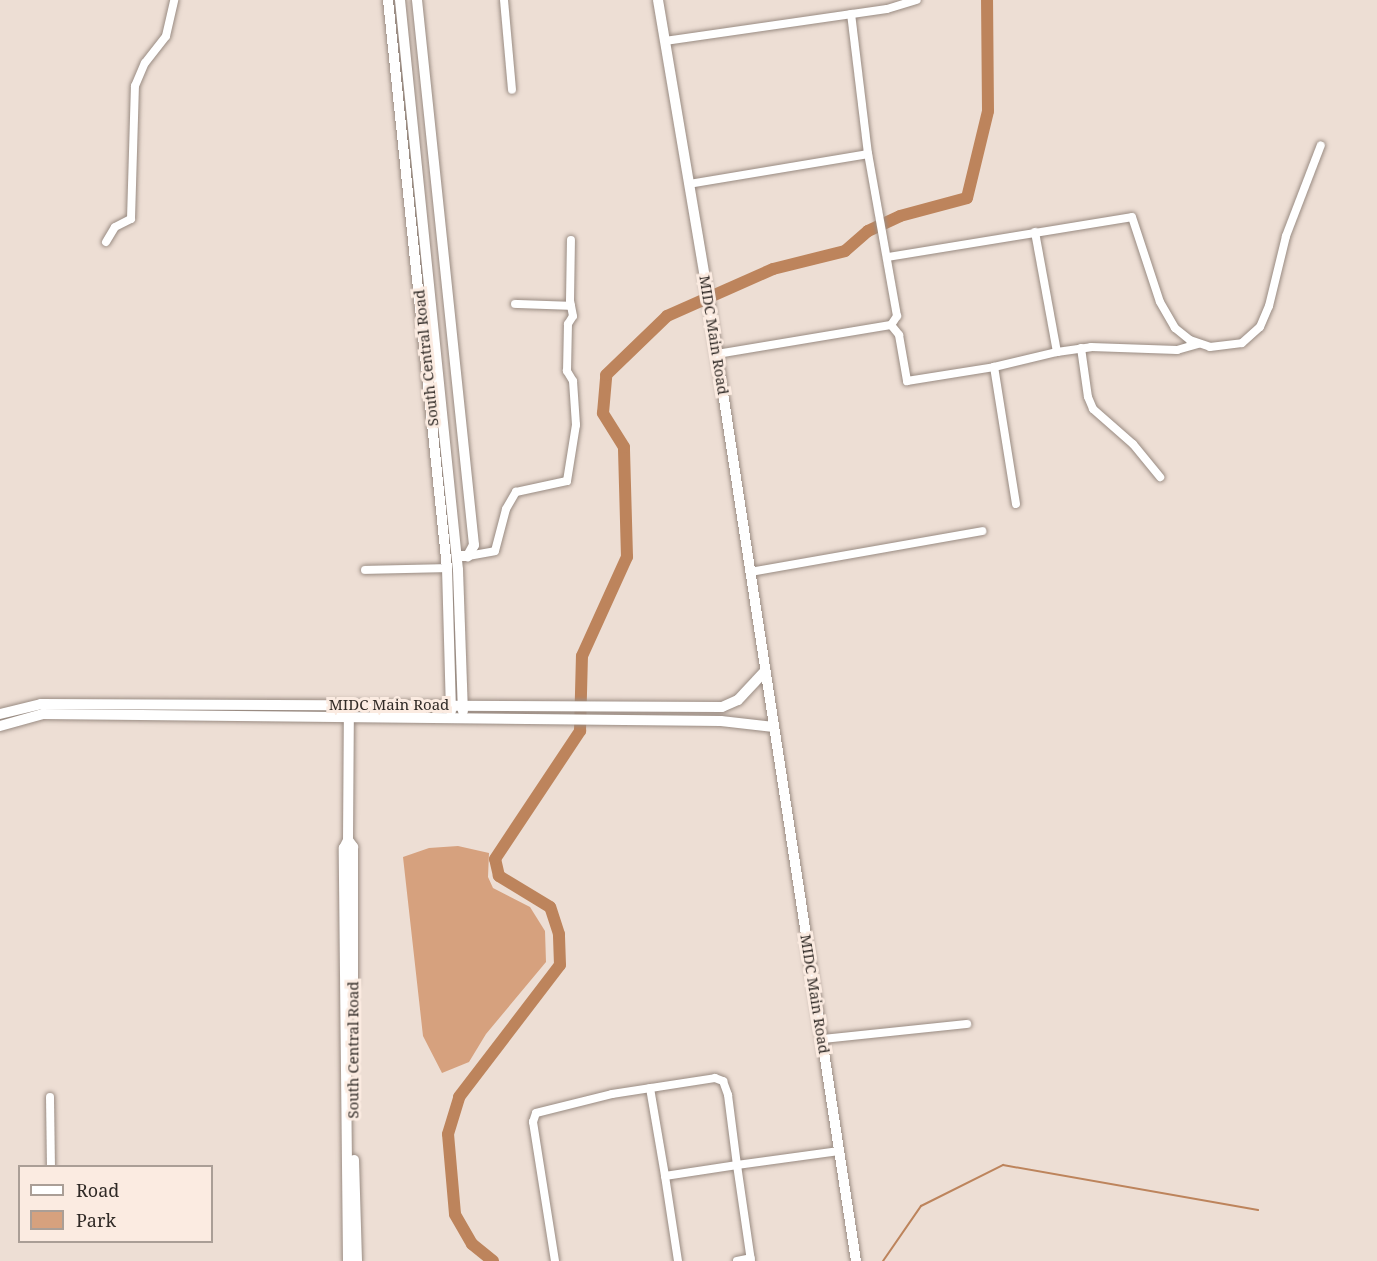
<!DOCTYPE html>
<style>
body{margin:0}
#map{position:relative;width:1377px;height:1261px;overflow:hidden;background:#edded4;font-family:"Noto Serif",serif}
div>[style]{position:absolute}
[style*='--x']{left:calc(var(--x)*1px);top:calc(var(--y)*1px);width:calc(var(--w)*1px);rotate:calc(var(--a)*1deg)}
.green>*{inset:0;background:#d6a17e}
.stream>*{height:2px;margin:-1px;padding:0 1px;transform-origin:1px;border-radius:1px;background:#bd845c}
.river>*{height:12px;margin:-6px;padding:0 6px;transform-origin:6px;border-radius:6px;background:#bd845c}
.roads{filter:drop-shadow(0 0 2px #998b82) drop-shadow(0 0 2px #998b82)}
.street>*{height:8px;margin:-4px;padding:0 4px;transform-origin:4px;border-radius:4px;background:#fff}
.secondary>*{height:10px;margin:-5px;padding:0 5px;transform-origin:5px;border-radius:5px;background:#fff}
span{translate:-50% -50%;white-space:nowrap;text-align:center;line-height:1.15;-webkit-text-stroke:6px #fbebe1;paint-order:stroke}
.street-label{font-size:15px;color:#302a26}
.legend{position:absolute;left:18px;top:1165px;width:195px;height:78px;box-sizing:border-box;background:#fbebe1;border:2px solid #aa9e96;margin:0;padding:8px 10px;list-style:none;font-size:18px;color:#302a26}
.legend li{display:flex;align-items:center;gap:12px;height:30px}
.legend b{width:30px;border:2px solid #aa9e96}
</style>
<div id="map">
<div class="green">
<div style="clip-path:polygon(458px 846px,489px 853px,488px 877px,493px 888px,530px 907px,545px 931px,546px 962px,486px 1034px,469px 1062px,442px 1073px,423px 1036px,403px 857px,429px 848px)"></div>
</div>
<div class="stream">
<div style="--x:883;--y:1261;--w:67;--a:-55.4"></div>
<div style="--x:921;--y:1206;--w:92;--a:-26.6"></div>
<div style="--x:1003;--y:1165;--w:259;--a:10"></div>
</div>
<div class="river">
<div style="--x:493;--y:1261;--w:27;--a:-141"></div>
<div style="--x:472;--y:1244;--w:34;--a:-120"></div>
<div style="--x:455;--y:1214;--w:80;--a:-95"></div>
<div style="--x:448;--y:1134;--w:39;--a:-73"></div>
<div style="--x:459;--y:1097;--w:166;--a:-52.6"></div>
<div style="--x:560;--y:965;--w:31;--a:-92"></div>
<div style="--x:559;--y:934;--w:28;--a:-108"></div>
<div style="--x:550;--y:907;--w:60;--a:-148.7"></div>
<div style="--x:499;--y:876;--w:17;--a:-103"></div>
<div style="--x:495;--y:859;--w:154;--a:-56.4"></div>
<div style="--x:580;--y:731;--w:75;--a:-88.5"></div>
<div style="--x:582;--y:656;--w:109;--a:-65.6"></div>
<div style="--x:627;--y:557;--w:110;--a:-91.6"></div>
<div style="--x:624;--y:447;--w:40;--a:-122"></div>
<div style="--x:603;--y:413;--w:38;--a:-85"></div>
<div style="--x:606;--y:375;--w:85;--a:-44"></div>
<div style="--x:667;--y:316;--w:116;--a:-23.9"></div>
<div style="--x:773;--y:269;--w:74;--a:-14"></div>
<div style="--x:845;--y:251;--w:30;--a:-41"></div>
<div style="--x:868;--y:231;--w:35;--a:-25"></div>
<div style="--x:900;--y:216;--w:69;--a:-15"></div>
<div style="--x:967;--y:198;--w:89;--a:-76.4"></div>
<div style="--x:988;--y:111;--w:111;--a:-90.5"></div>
</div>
<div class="roads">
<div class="street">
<div style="--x:504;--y:0;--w:90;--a:84.9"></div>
<div style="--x:665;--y:41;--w:224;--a:-8.2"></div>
<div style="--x:887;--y:9;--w:31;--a:-17"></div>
<div style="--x:689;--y:184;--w:181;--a:-9.5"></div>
<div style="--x:868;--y:154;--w:141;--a:-96.9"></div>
<div style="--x:106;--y:242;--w:17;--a:-59"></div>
<div style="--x:115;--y:227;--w:18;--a:-27"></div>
<div style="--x:131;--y:219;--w:133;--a:-88.3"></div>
<div style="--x:135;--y:86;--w:25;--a:-67"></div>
<div style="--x:145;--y:63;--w:34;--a:-52"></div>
<div style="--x:166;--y:36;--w:37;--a:-77"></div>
<div style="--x:888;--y:257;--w:247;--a:-9.3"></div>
<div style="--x:1132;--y:217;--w:89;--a:71.8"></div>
<div style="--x:1160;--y:302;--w:30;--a:60"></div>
<div style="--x:1175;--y:328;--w:19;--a:39"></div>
<div style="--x:1190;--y:340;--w:21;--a:19"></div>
<div style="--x:1210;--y:347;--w:32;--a:-7"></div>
<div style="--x:1242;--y:343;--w:24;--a:-42"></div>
<div style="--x:1260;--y:327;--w:23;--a:-67"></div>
<div style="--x:1269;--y:306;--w:72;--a:-76.3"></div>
<div style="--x:1286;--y:236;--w:97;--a:-69"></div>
<div style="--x:515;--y:304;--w:56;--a:2"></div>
<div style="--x:891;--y:325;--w:13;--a:51"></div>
<div style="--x:899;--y:335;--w:47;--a:80.1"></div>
<div style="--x:907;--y:381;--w:88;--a:-9.1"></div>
<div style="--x:1081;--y:348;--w:49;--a:81.9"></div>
<div style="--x:1088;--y:397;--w:13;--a:67"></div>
<div style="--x:1093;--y:409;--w:53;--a:41.2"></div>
<div style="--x:1133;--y:444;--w:43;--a:50.7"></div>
<div style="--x:1057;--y:352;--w:34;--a:-8"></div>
<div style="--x:1091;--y:347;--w:86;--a:2"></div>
<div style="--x:1177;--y:350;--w:22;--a:-16"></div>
<div style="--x:717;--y:354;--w:176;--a:-9.5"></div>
<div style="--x:891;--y:325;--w:11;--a:-56"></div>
<div style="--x:897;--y:316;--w:165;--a:-100.1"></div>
<div style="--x:1016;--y:504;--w:139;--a:-99.1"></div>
<div style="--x:994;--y:367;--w:65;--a:-13.4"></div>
<div style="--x:1057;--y:352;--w:122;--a:-100.4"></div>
<div style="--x:468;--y:556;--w:27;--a:-10"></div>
<div style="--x:495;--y:551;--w:43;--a:-75.3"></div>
<div style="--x:506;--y:509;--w:20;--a:-60"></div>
<div style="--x:516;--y:492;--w:52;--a:-12.2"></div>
<div style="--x:567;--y:481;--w:57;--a:-80.9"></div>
<div style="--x:576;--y:425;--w:44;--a:-93.9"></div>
<div style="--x:573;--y:381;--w:12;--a:-121"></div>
<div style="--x:567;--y:371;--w:47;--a:-88.8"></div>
<div style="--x:568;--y:324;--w:9;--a:-58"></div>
<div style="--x:573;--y:316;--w:15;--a:-101"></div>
<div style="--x:570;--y:301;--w:61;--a:-89.1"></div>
<div style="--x:365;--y:570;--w:82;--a:-1.4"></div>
<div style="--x:750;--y:572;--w:236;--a:-10"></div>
<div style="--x:822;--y:1039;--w:146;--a:-5.9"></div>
<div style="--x:650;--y:1088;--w:89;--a:80.3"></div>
<div style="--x:50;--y:1097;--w:69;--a:89.2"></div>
<div style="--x:555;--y:1261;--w:141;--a:-99"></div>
<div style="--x:533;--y:1122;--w:9;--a:-72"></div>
<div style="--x:536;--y:1113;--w:78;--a:-14"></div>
<div style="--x:612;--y:1094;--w:104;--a:-8.8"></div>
<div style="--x:715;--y:1078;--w:9;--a:21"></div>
<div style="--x:723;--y:1081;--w:15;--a:70"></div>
<div style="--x:728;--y:1095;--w:71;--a:82.7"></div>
<div style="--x:737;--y:1165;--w:103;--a:-7.8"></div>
<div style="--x:678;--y:1261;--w:86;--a:-98.7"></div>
<div style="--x:665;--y:1176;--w:73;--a:-8.7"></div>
<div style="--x:737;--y:1165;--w:97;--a:81.7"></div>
<div style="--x:737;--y:1261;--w:14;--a:-12"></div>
</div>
<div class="secondary">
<div style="--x:388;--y:0;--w:571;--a:84.07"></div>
<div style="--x:447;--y:568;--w:143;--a:88.4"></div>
<div style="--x:400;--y:0;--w:573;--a:84.19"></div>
<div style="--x:458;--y:570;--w:141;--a:88"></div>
<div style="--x:417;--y:0;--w:548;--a:84.03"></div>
<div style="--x:474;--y:545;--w:13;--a:119"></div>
<div style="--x:468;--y:556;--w:11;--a:180"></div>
<div style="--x:658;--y:0;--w:312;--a:80.4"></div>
<div style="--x:710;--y:308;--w:964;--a:81.29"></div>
<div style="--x:0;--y:714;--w:42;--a:-13.7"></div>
<div style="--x:41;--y:704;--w:681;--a:0.25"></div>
<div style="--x:722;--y:707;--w:17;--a:-24"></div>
<div style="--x:738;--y:700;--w:40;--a:-47"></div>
<div style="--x:0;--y:726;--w:45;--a:-15.6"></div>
<div style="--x:43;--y:714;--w:678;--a:0.59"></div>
<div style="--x:721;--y:721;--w:53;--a:6.5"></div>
<div style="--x:348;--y:840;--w:9;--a:54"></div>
<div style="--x:353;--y:847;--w:136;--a:90"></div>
<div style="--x:354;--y:1160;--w:101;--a:88.3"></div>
<div style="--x:348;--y:1261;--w:413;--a:-90.6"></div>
<div style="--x:344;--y:848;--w:9;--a:-63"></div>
<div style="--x:348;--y:840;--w:128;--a:-89.6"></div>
</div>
</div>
<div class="street-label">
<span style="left:714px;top:335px;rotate:81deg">MIDC Main Road</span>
<span style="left:426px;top:358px;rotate:-96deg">South Central Road</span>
<span style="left:389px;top:705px">MIDC Main Road</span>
<span style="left:815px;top:994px;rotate:81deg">MIDC Main Road</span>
<span style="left:353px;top:1050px;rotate:-90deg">South Central Road</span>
</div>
<ul class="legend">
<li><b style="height:8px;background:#fff"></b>Road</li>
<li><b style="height:16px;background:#d6a17e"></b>Park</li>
</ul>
</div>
